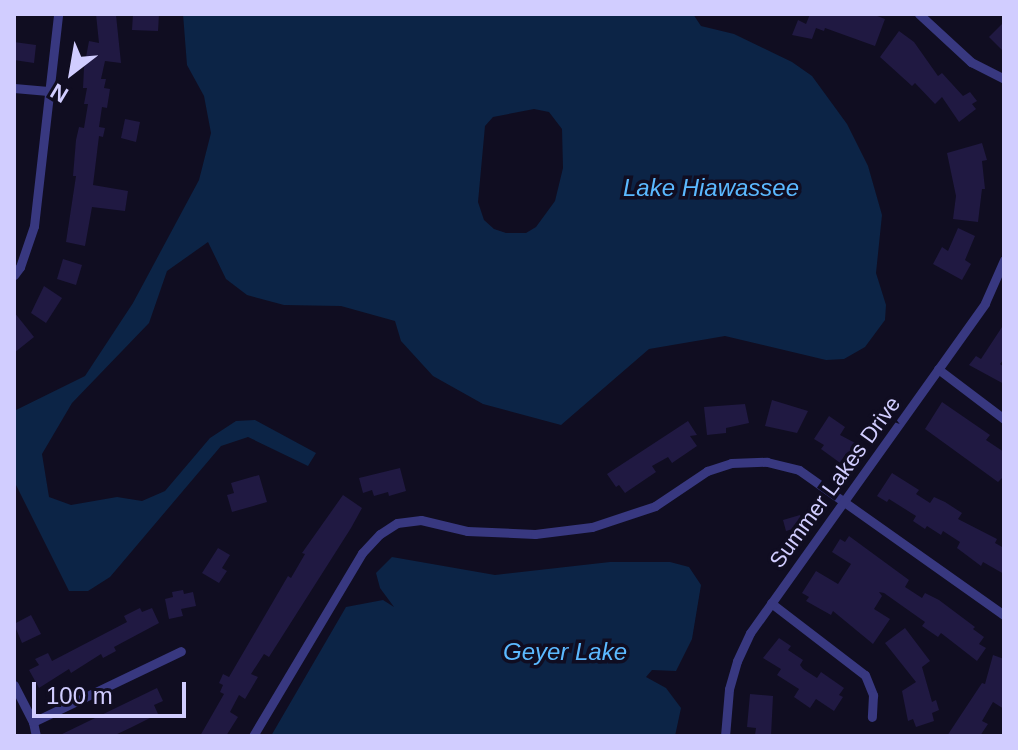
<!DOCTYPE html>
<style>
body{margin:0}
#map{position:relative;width:1018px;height:750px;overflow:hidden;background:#100d21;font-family:Helvetica,sans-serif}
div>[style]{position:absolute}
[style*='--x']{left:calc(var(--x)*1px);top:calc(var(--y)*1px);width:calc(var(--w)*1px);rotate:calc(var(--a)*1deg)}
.water>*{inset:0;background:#0c2446}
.building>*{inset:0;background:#201942}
.minor>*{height:9px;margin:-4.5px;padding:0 4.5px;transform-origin:4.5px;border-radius:4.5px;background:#383880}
span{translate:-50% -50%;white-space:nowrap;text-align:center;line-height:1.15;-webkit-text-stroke:7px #100d21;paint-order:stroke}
.street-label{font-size:22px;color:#d1cdff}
.water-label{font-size:24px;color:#5bb9ff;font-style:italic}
.frame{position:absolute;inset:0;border:16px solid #d1cdff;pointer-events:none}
.north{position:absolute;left:32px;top:32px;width:80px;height:80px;-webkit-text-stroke:6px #100d21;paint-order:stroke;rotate:211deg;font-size:22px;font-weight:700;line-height:32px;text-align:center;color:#d1cdff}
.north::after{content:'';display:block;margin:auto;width:28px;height:36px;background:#d1cdff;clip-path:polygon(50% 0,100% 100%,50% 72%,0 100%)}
.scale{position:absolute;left:32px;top:682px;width:154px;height:36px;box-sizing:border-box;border:4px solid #d1cdff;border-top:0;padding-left:10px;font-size:24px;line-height:28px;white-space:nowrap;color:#d1cdff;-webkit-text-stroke:6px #100d21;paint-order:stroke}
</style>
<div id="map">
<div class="water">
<div style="clip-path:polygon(evenodd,183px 14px,693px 14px,701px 26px,734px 34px,792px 62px,812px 76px,847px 124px,868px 166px,882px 215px,876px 273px,886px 305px,885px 320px,865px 347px,844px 359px,826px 360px,725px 336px,649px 349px,561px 425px,483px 404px,433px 376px,401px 341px,395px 321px,341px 306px,284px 305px,247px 295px,226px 279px,208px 242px,167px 271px,149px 323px,72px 403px,42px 454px,49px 497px,71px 505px,117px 497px,142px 501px,165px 491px,210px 438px,236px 421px,255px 420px,316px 453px,308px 466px,248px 437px,221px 446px,110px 577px,88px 591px,69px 591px,14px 481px,14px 411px,85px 376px,133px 303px,199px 180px,211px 133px,204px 96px,187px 65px,183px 14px,534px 109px,549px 112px,562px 129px,563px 168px,555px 201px,536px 227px,526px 233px,506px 233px,494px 229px,484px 220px,478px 202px,485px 126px,493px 117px,534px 109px)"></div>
<div style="clip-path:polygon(392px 557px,495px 575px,610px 562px,670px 562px,689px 567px,701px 585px,692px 639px,676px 671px,652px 670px,646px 677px,666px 688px,681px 708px,675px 736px,271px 736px,346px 607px,383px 600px,394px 607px,380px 588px,376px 573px)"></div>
</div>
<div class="building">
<div style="clip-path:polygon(96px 14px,116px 15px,121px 63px,105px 61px,101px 79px,106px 79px,104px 88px,110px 89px,107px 108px,102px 107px,99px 127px,105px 128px,103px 137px,99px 136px,93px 185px,128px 191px,125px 211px,92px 207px,85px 246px,66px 242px,76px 176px,73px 176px,76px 140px,79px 127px,84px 128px,88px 104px,84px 104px,87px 88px,83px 88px,84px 68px,89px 41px,99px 43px)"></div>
<div style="clip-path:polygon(133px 14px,159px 14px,158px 31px,132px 30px)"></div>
<div style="clip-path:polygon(810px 14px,872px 14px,885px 19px,875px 46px,825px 28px,824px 31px,816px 28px,812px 39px,792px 35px,798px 20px,806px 24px)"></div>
<div style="clip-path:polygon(1004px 22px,1004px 52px,989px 37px)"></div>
<div style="clip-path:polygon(899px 31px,914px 42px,938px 76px,942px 73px,963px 96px,970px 92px,977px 101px,972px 104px,976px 109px,959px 122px,942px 97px,935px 104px,915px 83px,912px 86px,880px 57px)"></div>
<div style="clip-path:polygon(14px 42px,36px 45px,34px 63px,14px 60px)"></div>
<div style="clip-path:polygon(125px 119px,140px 122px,136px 142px,121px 138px)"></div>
<div style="clip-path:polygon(982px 143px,987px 160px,982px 161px,985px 189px,982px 189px,978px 222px,953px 219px,956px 196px,947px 153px)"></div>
<div style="clip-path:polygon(958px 228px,975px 236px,965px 260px,971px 264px,962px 280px,933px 264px,942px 247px,948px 251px)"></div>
<div style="clip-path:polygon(63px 259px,82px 265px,76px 285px,57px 279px)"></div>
<div style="clip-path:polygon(44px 286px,62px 298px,46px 323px,31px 313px)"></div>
<div style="clip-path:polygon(14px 312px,34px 337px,14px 353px)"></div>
<div style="clip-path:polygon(1004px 324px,1004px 359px,1000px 364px,1004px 367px,1004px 384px,969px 365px,976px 356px,981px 359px)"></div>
<div style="clip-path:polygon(772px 400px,808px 411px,797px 433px,765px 426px)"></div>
<div style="clip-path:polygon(942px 402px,990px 435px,986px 440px,1004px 452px,1004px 476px,998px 482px,925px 429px)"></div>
<div style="clip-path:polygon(745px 404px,749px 423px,726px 428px,726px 433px,707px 435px,704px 407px)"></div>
<div style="clip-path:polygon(829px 416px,845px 427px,840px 435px,859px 445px,843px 465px,821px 449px,824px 445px,814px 439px)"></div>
<div style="clip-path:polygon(688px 421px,697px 435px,690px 436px,697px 446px,672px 463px,668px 457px,652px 466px,656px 472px,625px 493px,619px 485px,616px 487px,607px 474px)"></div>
<div style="clip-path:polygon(400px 468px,406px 491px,389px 496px,388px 492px,374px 496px,372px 490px,363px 493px,359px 478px)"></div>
<div style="clip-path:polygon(892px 473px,919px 490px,916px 494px,930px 503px,934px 497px,945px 502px,962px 513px,958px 519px,997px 539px,995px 543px,1004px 548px,1004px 574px,983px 562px,981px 566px,957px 548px,960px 542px,943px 531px,941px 535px,927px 526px,925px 529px,913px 521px,916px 516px,889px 499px,887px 502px,877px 496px)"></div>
<div style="clip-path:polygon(259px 475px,267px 502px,232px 512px,227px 495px,234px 493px,231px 483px)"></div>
<div style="clip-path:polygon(343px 495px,362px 508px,351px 528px,269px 657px,264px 654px,251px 674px,258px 677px,245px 699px,239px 695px,230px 712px,238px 717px,226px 736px,200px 736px,224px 694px,220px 692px,223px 685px,219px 683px,223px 674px,229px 677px,288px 576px,291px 578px,305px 554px,302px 553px)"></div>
<div style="clip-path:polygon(800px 515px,803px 526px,786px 531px,783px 520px)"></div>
<div style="clip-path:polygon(849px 536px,909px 580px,905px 587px,922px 598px,925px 593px,939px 600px,975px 627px,973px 629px,984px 637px,979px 644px,986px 648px,977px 661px,941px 633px,938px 637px,922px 626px,925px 622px,884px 593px,879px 592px,882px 596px,874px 609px,890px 619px,873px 644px,833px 611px,831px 615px,806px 601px,809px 597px,802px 593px,816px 571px,838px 584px,851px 564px,832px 552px,840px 539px,845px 542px)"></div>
<div style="clip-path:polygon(218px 548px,230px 555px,222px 568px,227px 571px,219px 583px,202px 573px)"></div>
<div style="clip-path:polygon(183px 590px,184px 594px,193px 592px,196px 606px,181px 609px,183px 616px,169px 619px,165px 599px,173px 597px,172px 592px)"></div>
<div style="clip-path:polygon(140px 608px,142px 612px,152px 608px,159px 623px,114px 647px,116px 651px,103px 658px,101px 654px,71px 673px,69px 669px,39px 688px,29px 670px,39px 665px,35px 659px,48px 653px,52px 661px,127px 622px,124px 616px)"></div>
<div style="clip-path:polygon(31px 615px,41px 634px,22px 643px,14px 624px)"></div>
<div style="clip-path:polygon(905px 628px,930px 661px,922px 667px,932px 702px,936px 700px,939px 710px,932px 713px,934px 721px,916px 727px,913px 719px,908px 721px,902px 691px,916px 682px,885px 643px)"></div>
<div style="clip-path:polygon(779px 638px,791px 646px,788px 650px,803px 660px,800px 665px,803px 669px,817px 678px,821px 672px,844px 688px,839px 695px,843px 697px,834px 711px,816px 699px,810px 708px,794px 697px,799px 689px,777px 675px,781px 669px,763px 658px)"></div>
<div style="clip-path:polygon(993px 655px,1004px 659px,1004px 709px,993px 702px,982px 721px,988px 724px,980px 736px,947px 736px,982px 683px,985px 684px)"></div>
<div style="clip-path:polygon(157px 688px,163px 701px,154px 705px,158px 714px,130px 728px,113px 736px,58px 736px)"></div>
<div style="clip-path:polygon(750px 694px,773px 696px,771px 736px,755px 735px,756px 728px,747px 727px)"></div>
</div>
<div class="minor">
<div style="--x:919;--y:14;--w:71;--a:42.7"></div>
<div style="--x:971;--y:62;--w:37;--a:27"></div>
<div style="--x:14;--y:88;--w:37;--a:5"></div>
<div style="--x:14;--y:275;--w:10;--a:-53"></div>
<div style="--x:20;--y:267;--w:43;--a:-71.1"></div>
<div style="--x:34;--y:226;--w:213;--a:-83.5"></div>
<div style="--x:938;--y:369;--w:83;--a:37.1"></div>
<div style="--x:771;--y:603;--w:118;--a:37.5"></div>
<div style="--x:865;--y:675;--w:22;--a:68"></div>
<div style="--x:873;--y:695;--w:22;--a:93"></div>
<div style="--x:14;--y:685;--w:42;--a:62.8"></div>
<div style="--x:33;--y:722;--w:14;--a:78"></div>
<div style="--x:33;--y:722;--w:164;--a:-25.6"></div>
<div style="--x:253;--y:736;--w:213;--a:-59.2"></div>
<div style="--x:362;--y:553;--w:26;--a:-47"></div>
<div style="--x:380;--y:534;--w:20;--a:-33"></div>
<div style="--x:397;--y:523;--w:24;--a:-7"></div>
<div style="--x:421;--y:520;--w:47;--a:13.4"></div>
<div style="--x:467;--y:531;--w:68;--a:2.5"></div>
<div style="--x:535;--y:534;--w:57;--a:-7"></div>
<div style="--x:592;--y:527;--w:66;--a:-18.4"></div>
<div style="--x:655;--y:506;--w:63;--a:-33.9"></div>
<div style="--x:707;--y:471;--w:25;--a:-18"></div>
<div style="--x:731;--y:463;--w:36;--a:-2"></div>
<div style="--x:767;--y:462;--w:33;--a:14"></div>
<div style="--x:799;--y:470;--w:251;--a:35.3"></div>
<div style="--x:725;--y:736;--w:47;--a:-85.1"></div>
<div style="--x:729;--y:689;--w:29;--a:-74"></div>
<div style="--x:737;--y:661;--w:31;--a:-65"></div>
<div style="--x:750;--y:633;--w:405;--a:-54.5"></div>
<div style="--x:985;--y:303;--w:47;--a:-66.2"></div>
</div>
<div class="street-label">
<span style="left:835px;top:482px;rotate:-54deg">Summer Lakes Drive</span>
</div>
<div class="water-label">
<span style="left:711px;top:188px">Lake Hiawassee</span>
<span style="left:565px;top:652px">Geyer Lake</span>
</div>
<div class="frame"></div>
<div class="north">N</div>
<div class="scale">100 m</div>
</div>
